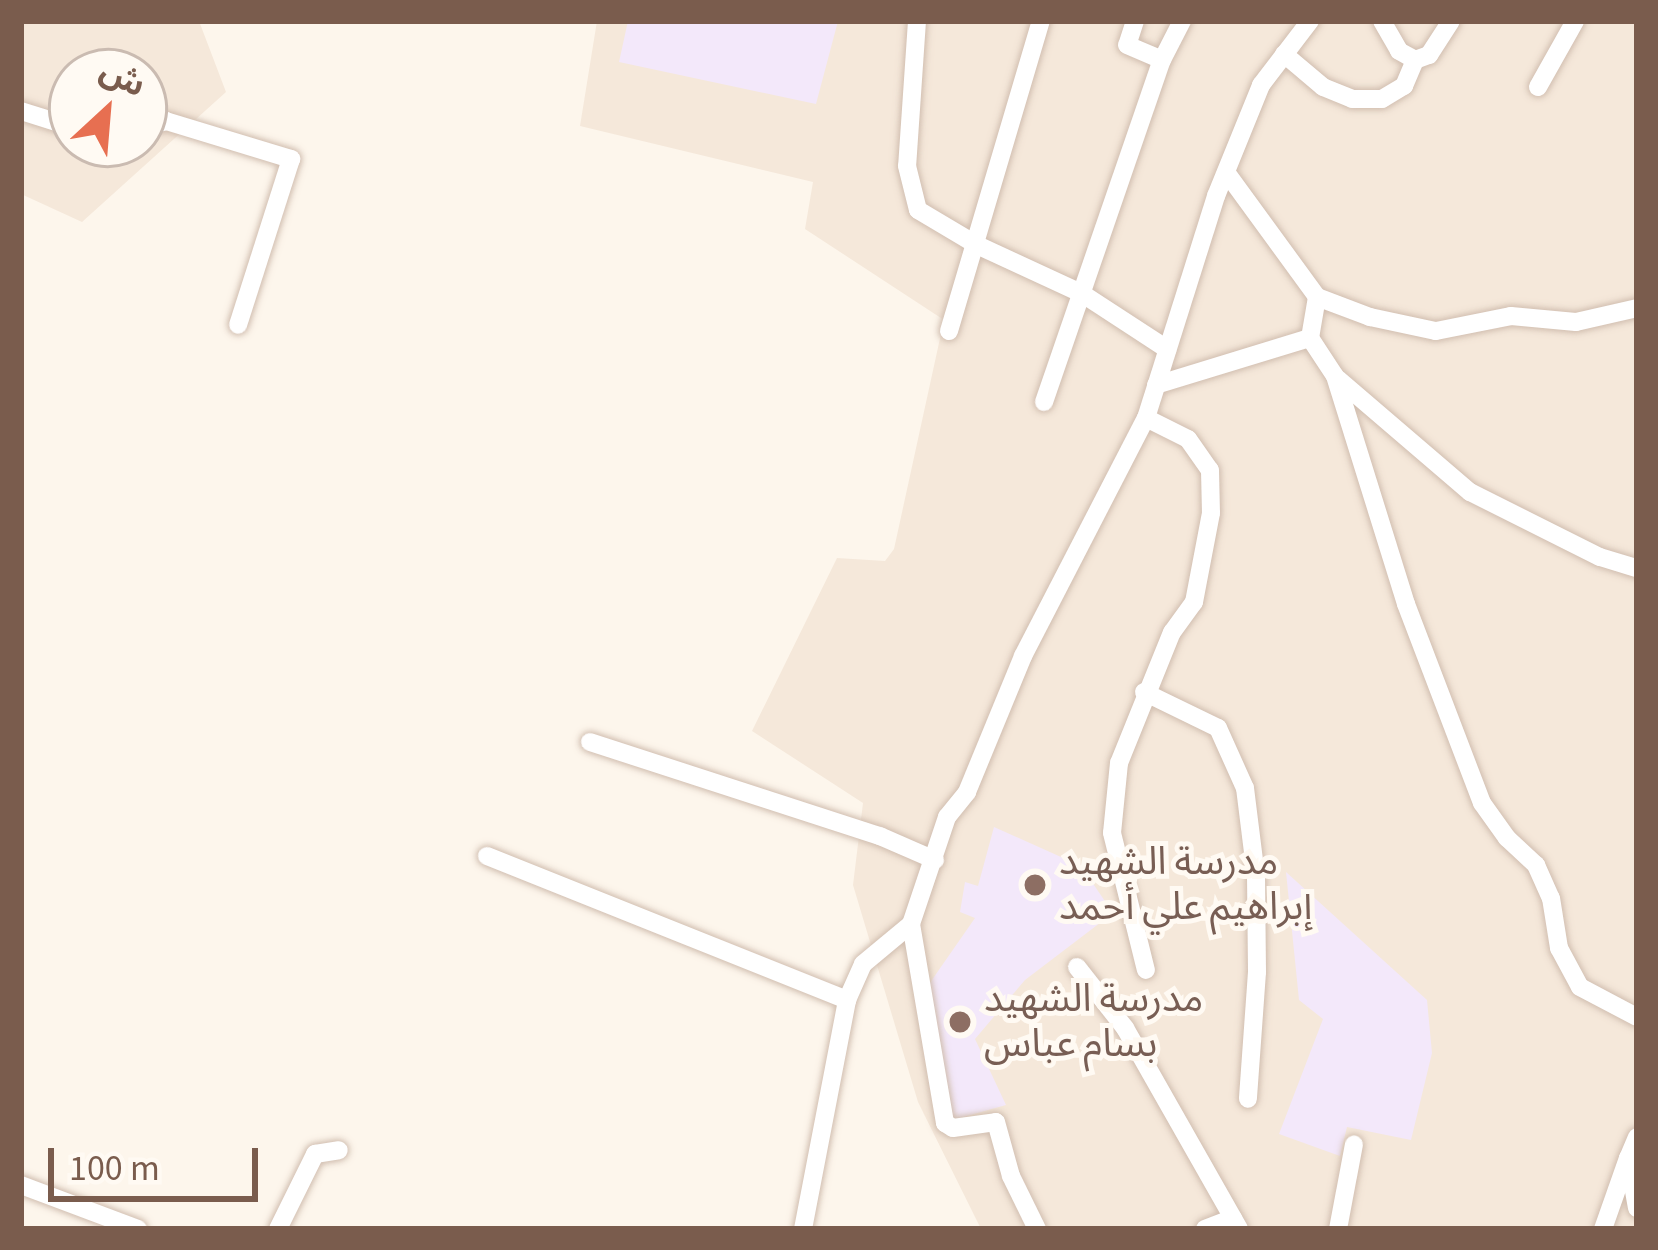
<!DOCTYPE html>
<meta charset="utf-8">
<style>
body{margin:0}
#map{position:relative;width:1658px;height:1250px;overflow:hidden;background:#fdf6ec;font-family:"Source Sans 3","Noto Sans Arabic",sans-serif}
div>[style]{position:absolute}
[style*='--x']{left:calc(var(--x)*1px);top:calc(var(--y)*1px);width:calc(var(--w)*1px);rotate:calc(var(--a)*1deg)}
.residential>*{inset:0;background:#f5e8da}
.education>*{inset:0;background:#f3e8fa}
.roads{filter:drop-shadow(0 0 3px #d1beb0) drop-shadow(0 0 3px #d1beb0)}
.minor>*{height:18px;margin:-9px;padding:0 9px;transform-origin:9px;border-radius:9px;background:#fff}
.dots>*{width:33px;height:33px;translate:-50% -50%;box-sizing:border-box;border:6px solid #fffaf3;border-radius:50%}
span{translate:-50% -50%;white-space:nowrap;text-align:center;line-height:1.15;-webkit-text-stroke:10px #fffaf3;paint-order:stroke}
.education-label{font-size:39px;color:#785e54}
.left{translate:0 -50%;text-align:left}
.frame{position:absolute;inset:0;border:24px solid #7a5c4d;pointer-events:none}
.north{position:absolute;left:48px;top:48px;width:120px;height:120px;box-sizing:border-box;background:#fffaf3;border:3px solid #cabbb1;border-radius:50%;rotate:26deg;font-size:33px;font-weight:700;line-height:48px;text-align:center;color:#7a5c4d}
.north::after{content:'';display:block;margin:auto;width:42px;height:54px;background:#e76f51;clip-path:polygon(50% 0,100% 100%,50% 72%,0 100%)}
.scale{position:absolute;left:48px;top:1148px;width:210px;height:54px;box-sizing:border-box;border:6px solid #7a5c4d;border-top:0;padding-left:15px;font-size:36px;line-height:42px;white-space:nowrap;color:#7a5c4d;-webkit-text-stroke:9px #fffaf3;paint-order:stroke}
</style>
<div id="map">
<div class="residential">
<div style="clip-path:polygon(evenodd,21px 21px,199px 21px,226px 92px,82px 222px,21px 194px,21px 21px,72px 72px,144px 72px,144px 144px,72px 144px,72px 72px)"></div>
<div style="clip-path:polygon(597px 21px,1637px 21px,1637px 1229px,981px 1229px,918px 1102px,853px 885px,863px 803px,752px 731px,837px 558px,885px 561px,894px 549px,944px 320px,805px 229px,813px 182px,580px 126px)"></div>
</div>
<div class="education">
<div style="clip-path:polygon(628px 21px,838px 21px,816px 104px,619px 62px)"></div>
<div style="clip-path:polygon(994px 827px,1081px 866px,1113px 913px,1025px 980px,975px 1039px,1006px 1105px,949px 1121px,927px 987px,975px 918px,960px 912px,965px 882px,978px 886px)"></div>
<div style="clip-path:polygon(1286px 872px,1427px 1000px,1432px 1053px,1411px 1140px,1347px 1127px,1340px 1156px,1279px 1134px,1323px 1019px,1299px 1000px)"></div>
</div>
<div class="roads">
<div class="minor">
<div style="--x:917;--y:21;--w:145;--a:93.9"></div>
<div style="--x:907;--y:166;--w:45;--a:76"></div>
<div style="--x:918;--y:210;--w:69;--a:30.7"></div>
<div style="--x:977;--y:245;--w:115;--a:24.8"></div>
<div style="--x:1081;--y:293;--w:103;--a:33.1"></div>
<div style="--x:1135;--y:21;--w:25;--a:108"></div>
<div style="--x:1127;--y:45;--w:38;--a:23"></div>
<div style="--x:1382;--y:21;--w:34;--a:60"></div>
<div style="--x:1399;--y:51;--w:18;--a:29"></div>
<div style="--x:1284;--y:54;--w:51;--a:40.2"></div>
<div style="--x:1323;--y:87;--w:31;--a:22"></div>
<div style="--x:1352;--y:99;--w:30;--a:0"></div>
<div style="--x:1382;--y:99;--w:26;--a:-31"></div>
<div style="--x:1404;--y:86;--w:28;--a:-67"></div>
<div style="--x:1415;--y:60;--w:15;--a:-20"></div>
<div style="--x:1429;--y:55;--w:40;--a:-57.1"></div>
<div style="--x:1538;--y:87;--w:76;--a:-60.7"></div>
<div style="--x:21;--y:111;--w:53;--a:17.4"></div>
<div style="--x:144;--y:127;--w:23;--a:-15"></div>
<div style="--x:166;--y:121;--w:131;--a:16.9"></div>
<div style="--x:291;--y:159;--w:174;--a:107.7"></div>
<div style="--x:1226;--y:172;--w:155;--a:53.9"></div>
<div style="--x:1317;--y:297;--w:42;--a:99.7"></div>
<div style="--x:1310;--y:338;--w:45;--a:56.7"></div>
<div style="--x:1335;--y:376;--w:239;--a:72.7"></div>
<div style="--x:1406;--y:604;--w:213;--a:69.1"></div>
<div style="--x:1482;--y:803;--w:43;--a:54.5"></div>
<div style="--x:1507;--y:838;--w:40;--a:43"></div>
<div style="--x:1536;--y:865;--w:36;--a:66"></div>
<div style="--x:1551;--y:898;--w:51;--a:80.9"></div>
<div style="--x:1559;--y:948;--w:44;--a:61.7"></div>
<div style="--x:1580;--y:987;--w:64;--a:27.8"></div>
<div style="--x:1317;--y:297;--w:57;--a:20.7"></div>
<div style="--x:1370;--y:317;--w:67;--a:12"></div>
<div style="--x:1436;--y:331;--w:76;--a:-11.3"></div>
<div style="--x:1511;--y:316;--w:65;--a:5.3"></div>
<div style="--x:1576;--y:322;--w:63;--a:-12.9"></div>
<div style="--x:949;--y:331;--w:323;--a:-73.5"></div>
<div style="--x:1338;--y:379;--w:174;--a:40.6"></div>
<div style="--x:1470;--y:492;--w:145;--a:26.6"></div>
<div style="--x:1600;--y:557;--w:39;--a:17"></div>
<div style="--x:1156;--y:385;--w:161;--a:-17"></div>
<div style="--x:1044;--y:402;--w:362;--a:-71"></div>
<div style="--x:1162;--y:60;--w:44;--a:-62.9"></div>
<div style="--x:1146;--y:418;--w:47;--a:26.6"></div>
<div style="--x:1188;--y:439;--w:38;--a:55"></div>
<div style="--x:1210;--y:470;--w:43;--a:88.7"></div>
<div style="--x:1211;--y:513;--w:91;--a:100.8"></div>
<div style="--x:1194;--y:602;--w:37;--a:126"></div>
<div style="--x:1172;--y:632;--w:141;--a:112"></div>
<div style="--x:1119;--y:763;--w:70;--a:95.7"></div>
<div style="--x:1112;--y:833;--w:141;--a:76.1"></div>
<div style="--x:1144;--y:692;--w:82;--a:25.9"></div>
<div style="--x:1218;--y:728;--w:66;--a:65.8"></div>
<div style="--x:1245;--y:788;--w:89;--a:82.9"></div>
<div style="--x:1256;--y:876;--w:96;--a:89.4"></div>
<div style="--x:1257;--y:972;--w:127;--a:94.1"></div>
<div style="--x:590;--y:742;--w:305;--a:18"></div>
<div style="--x:880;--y:836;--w:60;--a:23.6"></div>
<div style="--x:487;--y:856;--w:388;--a:21.8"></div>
<div style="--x:911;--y:924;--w:202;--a:80.3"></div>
<div style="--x:945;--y:1123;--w:9;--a:32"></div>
<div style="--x:953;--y:1128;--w:43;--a:-7.9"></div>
<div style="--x:996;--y:1122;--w:56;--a:74.5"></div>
<div style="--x:1011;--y:1176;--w:59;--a:63.9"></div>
<div style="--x:1077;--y:967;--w:78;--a:51.8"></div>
<div style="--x:1125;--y:1028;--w:231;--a:60.4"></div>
<div style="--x:1637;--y:1137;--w:23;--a:113"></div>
<div style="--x:1628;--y:1158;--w:51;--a:79.8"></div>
<div style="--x:21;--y:1185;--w:125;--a:20.6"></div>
<div style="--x:278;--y:1229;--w:84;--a:-63.7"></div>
<div style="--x:315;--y:1154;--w:24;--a:-9"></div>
<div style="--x:803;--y:1229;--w:233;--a:-79.1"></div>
<div style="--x:847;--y:1000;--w:39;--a:-66"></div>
<div style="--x:863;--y:964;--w:62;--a:-39.8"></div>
<div style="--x:911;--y:924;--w:113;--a:-71.4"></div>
<div style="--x:947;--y:817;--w:32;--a:-51"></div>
<div style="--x:967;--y:792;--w:147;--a:-67.6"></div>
<div style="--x:1023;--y:656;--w:268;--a:-62.7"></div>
<div style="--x:1146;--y:418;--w:233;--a:-72.5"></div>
<div style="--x:1216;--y:196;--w:120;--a:-67.9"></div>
<div style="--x:1261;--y:85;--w:81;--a:-52.6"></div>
<div style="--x:1205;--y:1229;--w:30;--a:-21"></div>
<div style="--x:1338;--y:1229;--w:86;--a:-79.3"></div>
<div style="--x:1603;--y:1229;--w:75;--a:-70.6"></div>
</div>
</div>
<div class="dots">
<div style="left:1035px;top:885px;background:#8d6e63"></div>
<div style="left:960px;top:1022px;background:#8d6e63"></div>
</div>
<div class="education-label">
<span class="left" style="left:1059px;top:885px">مدرسة الشهيد<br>إبراهيم علي أحمد</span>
<span class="left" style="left:984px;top:1022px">مدرسة الشهيد<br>بسام عباس</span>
</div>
<div class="frame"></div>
<div class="north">ش</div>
<div class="scale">100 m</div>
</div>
